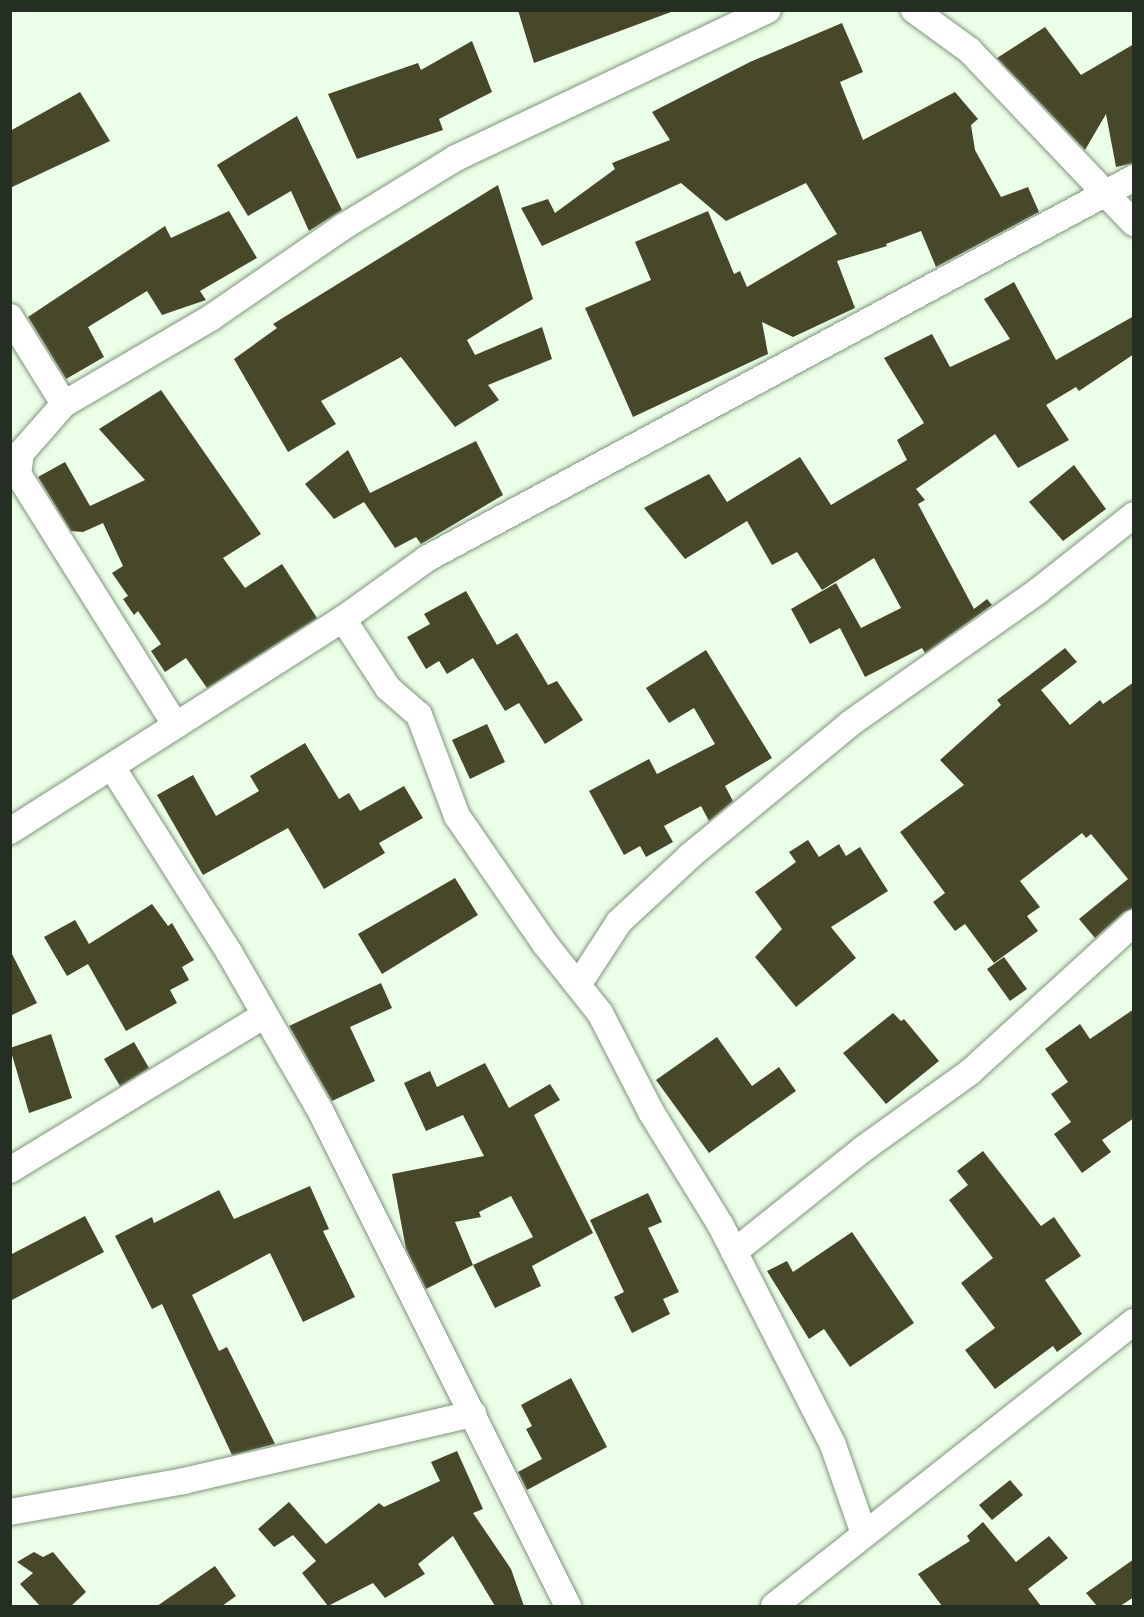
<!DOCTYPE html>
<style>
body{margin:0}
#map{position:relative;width:1144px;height:1617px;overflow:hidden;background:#ebfee7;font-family:"DejaVu Sans",sans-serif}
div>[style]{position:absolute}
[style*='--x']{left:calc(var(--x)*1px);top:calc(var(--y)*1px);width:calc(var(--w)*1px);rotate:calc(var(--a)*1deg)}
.building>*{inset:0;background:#47472a}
.roads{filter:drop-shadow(0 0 2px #7e947b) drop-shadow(0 0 2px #7e947b)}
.minor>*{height:26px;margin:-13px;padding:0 13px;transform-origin:13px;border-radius:13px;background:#fff}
span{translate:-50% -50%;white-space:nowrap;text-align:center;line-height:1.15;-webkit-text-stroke:6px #ebfee7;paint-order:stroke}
.frame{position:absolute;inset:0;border:12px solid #252e23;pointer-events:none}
</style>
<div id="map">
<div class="building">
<div style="clip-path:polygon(518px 10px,671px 10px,671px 12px,534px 63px)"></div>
<div style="clip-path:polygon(842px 23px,863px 72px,840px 82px,863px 140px,955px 92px,978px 119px,971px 125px,975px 150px,1001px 197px,1028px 187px,1039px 212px,936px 267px,921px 231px,886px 244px,887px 246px,837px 261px,855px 308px,793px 337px,762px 322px,768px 354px,633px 417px,585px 308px,651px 280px,635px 242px,708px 211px,734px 274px,740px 271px,747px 287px,837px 234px,806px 183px,726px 221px,681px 183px,542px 246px,521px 208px,548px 199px,555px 213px,615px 169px,612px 163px,670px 140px,652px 112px,750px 62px)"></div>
<div style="clip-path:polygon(1045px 27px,1081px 75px,1134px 44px,1134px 163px,1116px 167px,1106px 114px,1085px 150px,997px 58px)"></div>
<div style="clip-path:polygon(472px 41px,492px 92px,439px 119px,443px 130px,357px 159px,328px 94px,418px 63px,421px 70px)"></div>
<div style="clip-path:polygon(80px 92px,110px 141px,10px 188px,10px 131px)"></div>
<div style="clip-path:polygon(297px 116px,342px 210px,309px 231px,291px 191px,248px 216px,217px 165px)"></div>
<div style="clip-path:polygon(498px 185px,533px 299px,467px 340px,475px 355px,542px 327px,552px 359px,488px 385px,499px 400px,455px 427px,401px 357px,321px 401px,336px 424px,288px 452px,234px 359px,277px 328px,273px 324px)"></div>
<div style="clip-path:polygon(229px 211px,257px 258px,200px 291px,206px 300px,162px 315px,147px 291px,88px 327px,104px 357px,66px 379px,28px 317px,165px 226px,171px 238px)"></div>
<div style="clip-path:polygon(1014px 282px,1056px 360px,1134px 316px,1134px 354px,1079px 391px,1076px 387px,1046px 405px,1069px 440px,1018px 468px,995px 434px,916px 489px,925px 500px,918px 504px,974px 609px,987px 599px,992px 605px,925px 653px,922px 648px,865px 677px,840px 628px,810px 644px,791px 609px,836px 583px,861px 628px,901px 608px,874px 558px,822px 590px,797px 552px,772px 565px,747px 521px,685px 559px,644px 508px,709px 474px,727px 502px,800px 457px,831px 505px,907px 460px,897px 440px,924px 423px,884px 358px,932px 334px,950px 367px,1010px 339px,984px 299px)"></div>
<div style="clip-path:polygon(161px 390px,261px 534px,223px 558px,245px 588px,282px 564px,317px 618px,207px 688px,186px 658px,165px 672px,151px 651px,161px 644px,138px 611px,134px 615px,123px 599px,128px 596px,112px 573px,123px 566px,103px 523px,83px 532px,71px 531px,38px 477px,65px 462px,90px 506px,145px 480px,99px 429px)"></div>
<div style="clip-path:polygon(476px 441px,503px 495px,421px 544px,416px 537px,395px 548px,364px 502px,334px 519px,305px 484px,348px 450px,370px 493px)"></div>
<div style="clip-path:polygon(1074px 465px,1106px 509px,1063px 541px,1029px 502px)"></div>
<div style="clip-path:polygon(466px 591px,497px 645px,517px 633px,548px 685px,557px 681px,583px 720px,545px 744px,519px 703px,505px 711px,473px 658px,447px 674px,439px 661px,426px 669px,407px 637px,430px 624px,424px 614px)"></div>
<div style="clip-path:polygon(1065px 648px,1077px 662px,1041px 690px,1070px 725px,1100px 700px,1103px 704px,1134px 682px,1134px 908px,1124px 912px,1095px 938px,1079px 919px,1128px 879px,1091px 834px,1086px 838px,1082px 833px,1020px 881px,1040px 907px,1027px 916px,1038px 931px,994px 963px,965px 924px,955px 931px,933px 902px,945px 893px,900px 832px,964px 785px,940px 760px,1001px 705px,997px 700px)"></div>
<div style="clip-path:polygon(706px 650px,772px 758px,725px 786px,733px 801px,709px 821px,701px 806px,664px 826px,673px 842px,646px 857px,640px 846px,624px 855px,589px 791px,649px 759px,657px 774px,715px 744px,694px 708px,669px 723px,646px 688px)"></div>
<div style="clip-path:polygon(487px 724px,505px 762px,470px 779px,452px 740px)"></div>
<div style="clip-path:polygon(305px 743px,339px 799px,349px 793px,360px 811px,404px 786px,423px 818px,379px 843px,385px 853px,324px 889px,288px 828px,203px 875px,157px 795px,193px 775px,216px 816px,259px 791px,250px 776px)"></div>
<div style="clip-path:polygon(808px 840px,819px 857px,839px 844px,846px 856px,860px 847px,888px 891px,831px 927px,856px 958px,796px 1007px,755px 957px,782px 929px,755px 892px,796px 862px,789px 852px)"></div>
<div style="clip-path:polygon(455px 878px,478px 915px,382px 974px,358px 934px)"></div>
<div style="clip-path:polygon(152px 904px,168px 926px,172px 923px,194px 960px,182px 967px,189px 980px,170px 990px,177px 1003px,126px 1031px,88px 964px,67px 976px,44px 937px,75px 920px,89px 944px)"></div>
<div style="clip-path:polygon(10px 950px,37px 1003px,10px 1016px)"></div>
<div style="clip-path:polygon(1004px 957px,1027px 989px,1010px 1001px,987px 969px)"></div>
<div style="clip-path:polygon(381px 983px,392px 1008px,350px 1027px,375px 1081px,332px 1101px,289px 1026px)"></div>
<div style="clip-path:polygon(1134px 1009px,1134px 1118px,1102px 1140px,1111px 1152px,1082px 1173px,1054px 1134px,1071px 1122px,1051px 1094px,1068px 1082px,1045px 1049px,1080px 1024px,1090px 1039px)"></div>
<div style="clip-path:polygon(893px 1013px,901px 1021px,904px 1019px,939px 1061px,886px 1104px,843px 1053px)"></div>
<div style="clip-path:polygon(51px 1034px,72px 1098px,29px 1113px,10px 1048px)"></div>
<div style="clip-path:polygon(717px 1037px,752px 1086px,779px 1067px,796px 1091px,709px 1153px,656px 1080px)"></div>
<div style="clip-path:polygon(134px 1042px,149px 1068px,120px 1086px,104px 1059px)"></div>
<div style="clip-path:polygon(evenodd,485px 1063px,509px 1108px,550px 1084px,560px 1100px,534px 1115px,593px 1233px,532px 1266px,541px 1286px,495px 1308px,473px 1265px,426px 1289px,406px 1249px,392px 1174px,484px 1156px,463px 1115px,426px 1131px,404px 1083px,430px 1071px,437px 1087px,485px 1063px,511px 1196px,533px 1237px,473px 1265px,455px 1222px,481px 1217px,479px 1212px,511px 1196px)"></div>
<div style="clip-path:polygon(983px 1151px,1041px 1226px,1054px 1217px,1081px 1256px,1045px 1280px,1082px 1334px,1057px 1352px,1053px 1346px,995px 1389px,965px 1350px,995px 1328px,961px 1283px,993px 1258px,949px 1200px,968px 1185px,957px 1171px)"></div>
<div style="clip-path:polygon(310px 1186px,329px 1229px,323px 1231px,355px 1297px,303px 1322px,270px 1253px,192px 1295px,219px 1351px,227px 1347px,275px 1444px,232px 1455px,162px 1304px,152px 1309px,115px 1236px,152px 1217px,154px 1223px,219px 1190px,234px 1219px)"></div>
<div style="clip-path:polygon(648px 1193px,662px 1222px,648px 1228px,679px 1292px,663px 1299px,670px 1314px,632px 1333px,614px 1297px,624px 1292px,590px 1220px)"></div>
<div style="clip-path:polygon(85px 1216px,104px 1252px,10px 1301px,10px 1255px)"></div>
<div style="clip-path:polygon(852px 1232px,914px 1323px,850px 1367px,824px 1329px,809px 1339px,767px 1271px,787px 1261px,793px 1272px)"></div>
<div style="clip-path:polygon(571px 1378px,607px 1447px,527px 1490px,518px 1472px,542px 1459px,526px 1429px,532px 1426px,521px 1405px)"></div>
<div style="clip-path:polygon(457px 1451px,483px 1509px,473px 1513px,511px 1569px,524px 1606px,495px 1606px,453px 1536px,418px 1564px,425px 1574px,385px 1598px,373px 1583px,328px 1606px,302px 1573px,316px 1561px,293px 1535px,274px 1547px,258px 1529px,289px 1502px,326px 1544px,379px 1503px,384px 1507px,440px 1481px,431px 1462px)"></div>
<div style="clip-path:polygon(1010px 1480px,1023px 1495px,992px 1520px,979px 1505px)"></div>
<div style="clip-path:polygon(983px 1522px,1016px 1562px,1049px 1536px,1068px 1558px,1028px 1589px,1041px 1606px,942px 1606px,918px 1574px,970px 1541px,967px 1536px)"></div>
<div style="clip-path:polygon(34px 1552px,43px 1557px,53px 1552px,86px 1592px,71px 1606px,40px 1606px,20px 1584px,33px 1573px,17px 1562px)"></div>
<div style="clip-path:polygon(1134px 1559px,1134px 1597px,1120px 1606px,1097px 1606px,1086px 1593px)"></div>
<div style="clip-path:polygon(215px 1566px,236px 1596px,222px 1606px,157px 1606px)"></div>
</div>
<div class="roads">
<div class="minor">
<div style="--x:914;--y:10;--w:68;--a:36"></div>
<div style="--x:969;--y:50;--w:239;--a:46.4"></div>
<div style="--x:10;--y:317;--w:102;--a:58.2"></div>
<div style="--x:64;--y:404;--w:65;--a:131.3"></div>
<div style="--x:21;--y:453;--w:21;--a:98"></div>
<div style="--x:18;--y:474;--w:297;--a:57.9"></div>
<div style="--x:64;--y:404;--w:172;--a:-30.4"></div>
<div style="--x:212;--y:317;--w:159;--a:-34.5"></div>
<div style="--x:343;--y:227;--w:132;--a:-31.4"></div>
<div style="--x:456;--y:158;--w:345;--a:-25.4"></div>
<div style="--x:343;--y:619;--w:82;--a:56.9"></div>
<div style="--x:388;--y:688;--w:41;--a:41.1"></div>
<div style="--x:419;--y:715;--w:108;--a:69.4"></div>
<div style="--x:457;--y:816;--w:155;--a:55.5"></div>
<div style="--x:545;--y:944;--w:88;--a:51.4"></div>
<div style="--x:600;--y:1013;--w:111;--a:62.7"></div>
<div style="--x:651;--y:1112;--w:132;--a:58.4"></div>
<div style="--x:720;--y:1224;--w:248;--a:62.9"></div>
<div style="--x:833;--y:1445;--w:94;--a:70.8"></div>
<div style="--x:112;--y:767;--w:219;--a:57.7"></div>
<div style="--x:229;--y:952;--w:185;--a:60.1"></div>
<div style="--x:321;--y:1112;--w:552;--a:63.43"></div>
<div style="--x:10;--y:831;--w:395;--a:-32.5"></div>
<div style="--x:343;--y:619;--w:105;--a:-35.7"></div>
<div style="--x:428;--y:558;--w:802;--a:-28.29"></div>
<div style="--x:578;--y:985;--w:75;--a:-56.9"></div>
<div style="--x:619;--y:922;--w:98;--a:-42.9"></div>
<div style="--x:691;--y:855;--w:207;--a:-39.5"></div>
<div style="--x:851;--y:723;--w:229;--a:-35.2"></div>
<div style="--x:1038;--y:591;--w:122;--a:-38.4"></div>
<div style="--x:10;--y:1170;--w:298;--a:-31.3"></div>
<div style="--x:734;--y:1252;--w:165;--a:-38.6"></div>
<div style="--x:863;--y:1149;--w:132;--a:-35.7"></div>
<div style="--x:970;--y:1072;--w:222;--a:-42.3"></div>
<div style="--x:10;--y:1512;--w:177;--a:-10.1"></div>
<div style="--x:184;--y:1481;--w:297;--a:-13.1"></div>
<div style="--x:774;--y:1606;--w:459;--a:-38.3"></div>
</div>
</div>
<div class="frame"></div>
</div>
